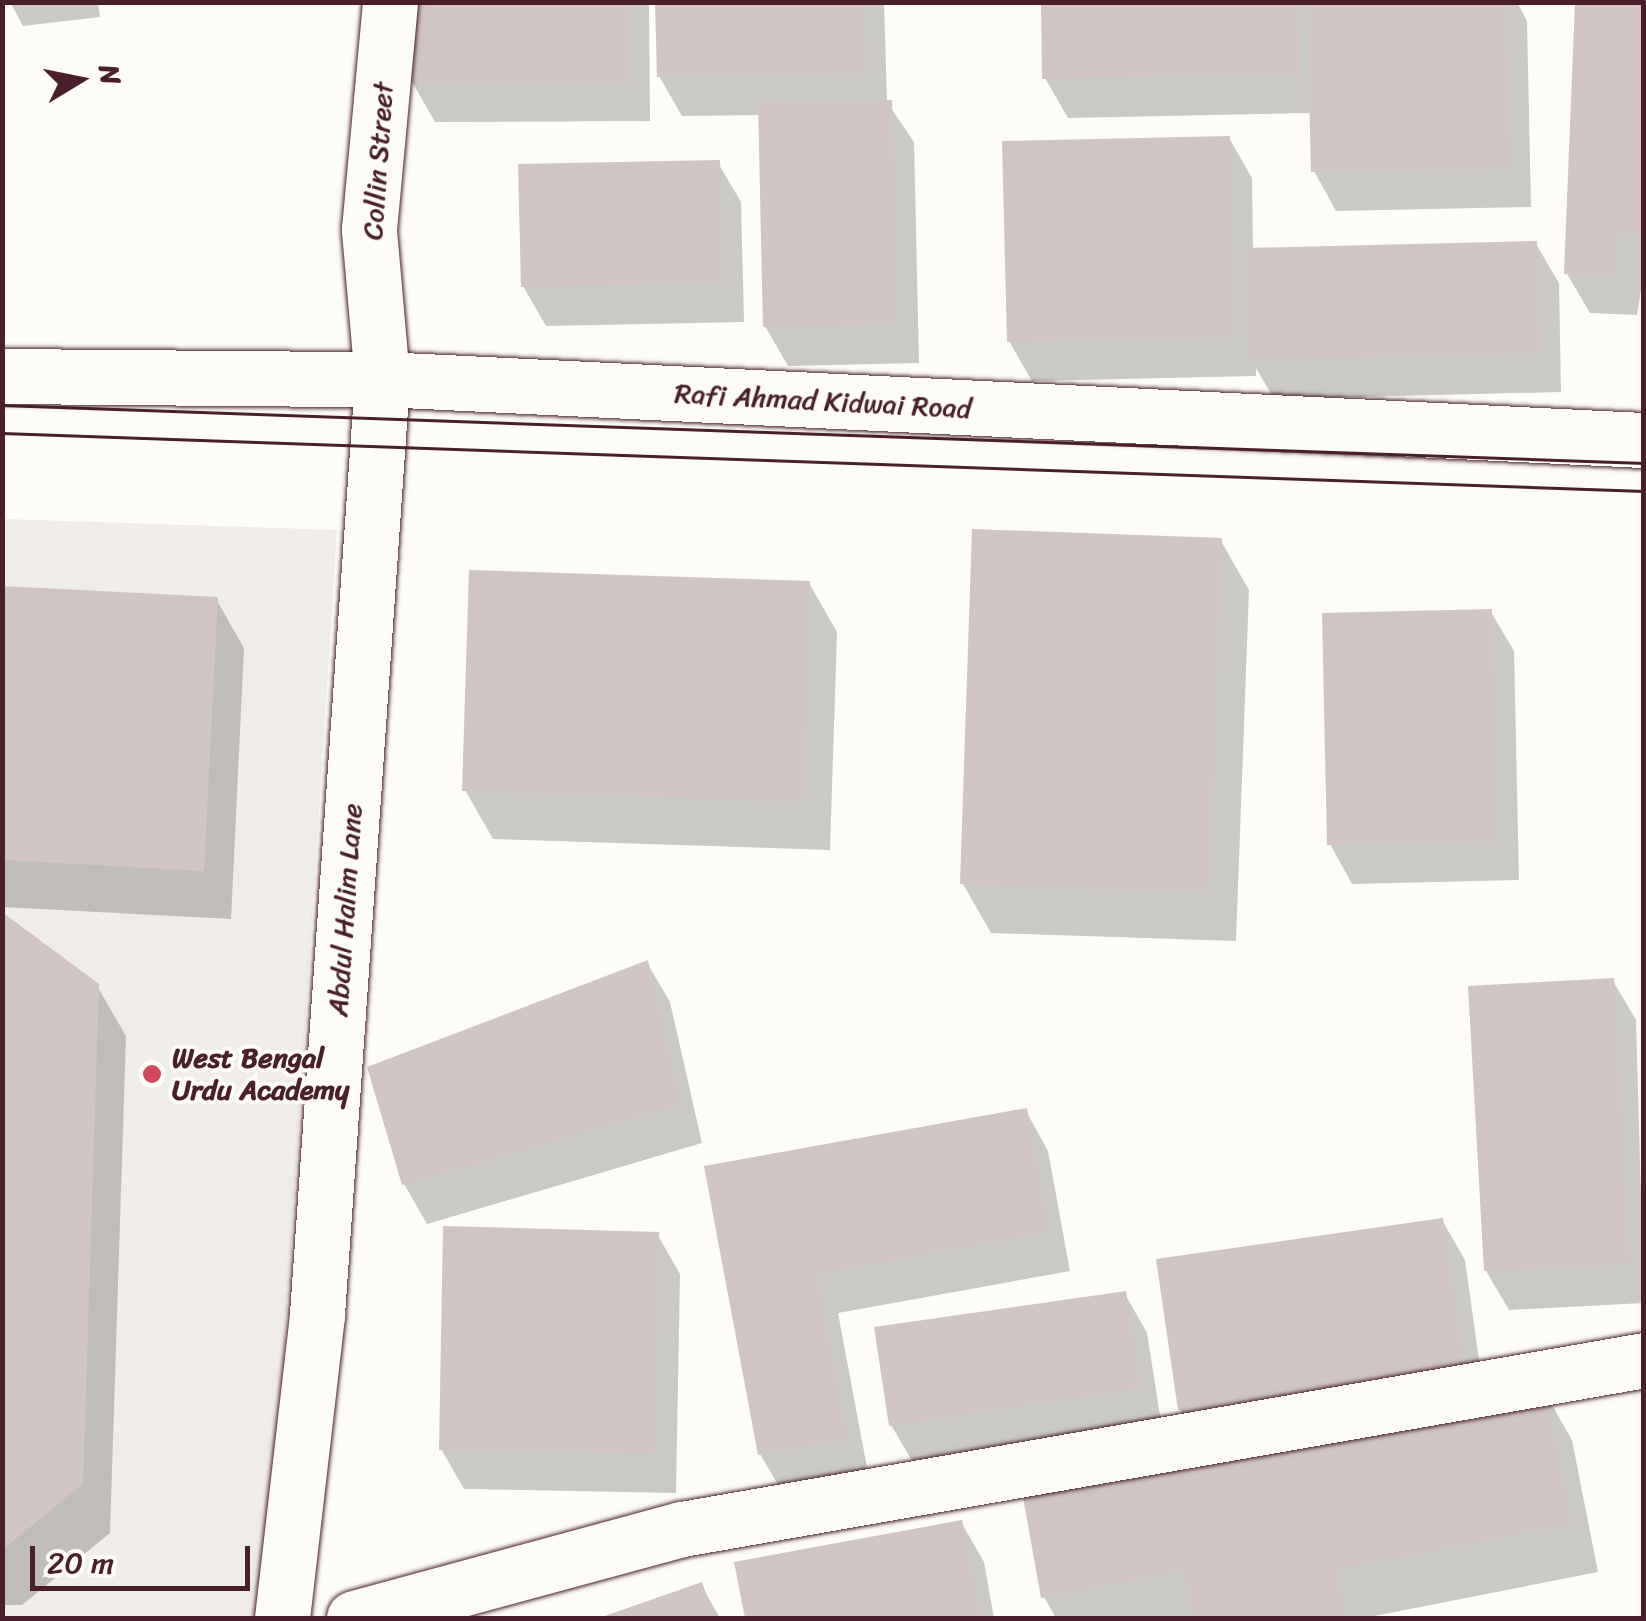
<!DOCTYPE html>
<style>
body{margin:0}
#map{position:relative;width:1646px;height:1621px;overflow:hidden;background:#fdfcf7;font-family:Sriracha,sans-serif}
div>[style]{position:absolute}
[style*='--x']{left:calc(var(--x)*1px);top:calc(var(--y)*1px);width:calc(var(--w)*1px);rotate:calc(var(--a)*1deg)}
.built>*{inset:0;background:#f0ece8}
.shadow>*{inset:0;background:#0003}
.building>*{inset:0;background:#d0c5c4}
.roads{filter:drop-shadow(0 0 2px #4a1f2b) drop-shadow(0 0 2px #4a1f2b)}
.minor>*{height:55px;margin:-27.5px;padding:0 27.5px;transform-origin:27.5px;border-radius:27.5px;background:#fdfcf7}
.tertiary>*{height:55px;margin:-27.5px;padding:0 27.5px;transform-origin:27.5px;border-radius:27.5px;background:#fdfcf7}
.secondary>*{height:55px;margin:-27.5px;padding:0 27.5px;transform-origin:27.5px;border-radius:27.5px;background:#fdfcf7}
.tram>*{height:2.5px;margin:-1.25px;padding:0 1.25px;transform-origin:1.25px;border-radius:1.25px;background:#4a1f2b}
.dots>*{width:28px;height:28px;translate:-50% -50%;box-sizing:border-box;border:5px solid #fdfcf7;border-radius:50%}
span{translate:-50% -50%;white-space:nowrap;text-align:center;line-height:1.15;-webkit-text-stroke:8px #fdfcf7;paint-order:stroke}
.street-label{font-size:28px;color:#4a1f2b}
.poi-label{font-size:28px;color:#4a1f2b;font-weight:700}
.left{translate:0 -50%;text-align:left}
.frame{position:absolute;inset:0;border:5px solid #4a1f2b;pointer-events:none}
.north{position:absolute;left:30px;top:30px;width:100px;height:100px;-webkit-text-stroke:8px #fdfcf7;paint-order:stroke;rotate:80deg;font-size:28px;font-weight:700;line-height:40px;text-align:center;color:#4a1f2b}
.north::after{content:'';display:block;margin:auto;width:35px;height:45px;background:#4a1f2b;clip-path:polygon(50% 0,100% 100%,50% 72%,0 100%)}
.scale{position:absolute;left:30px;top:1546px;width:220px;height:45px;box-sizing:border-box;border:5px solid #4a1f2b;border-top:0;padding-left:12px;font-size:30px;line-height:35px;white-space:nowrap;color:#4a1f2b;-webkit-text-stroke:8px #fdfcf7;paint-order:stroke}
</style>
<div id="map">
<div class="built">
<div style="clip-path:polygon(3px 519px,337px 530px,267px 1618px,3px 1618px)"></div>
</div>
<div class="shadow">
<div style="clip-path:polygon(10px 2px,98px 2px,100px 17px,23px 26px)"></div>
<div style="clip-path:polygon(412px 2px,649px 2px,650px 121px,435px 122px,412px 82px)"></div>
<div style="clip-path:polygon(657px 2px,884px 2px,887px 102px,914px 142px,919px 363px,788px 366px,765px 326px,761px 115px,682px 116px,659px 76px)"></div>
<div style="clip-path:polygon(1043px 2px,1517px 2px,1527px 21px,1531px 207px,1336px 211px,1314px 171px,1312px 113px,1068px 118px,1045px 78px)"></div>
<div style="clip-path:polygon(1644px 7px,1644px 271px,1637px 315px,1590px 313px,1567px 274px)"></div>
<div style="clip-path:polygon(1229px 138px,1252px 178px,1253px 250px,1536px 244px,1559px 283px,1561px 392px,1274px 399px,1256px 368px,1256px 376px,1032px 381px,1009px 341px)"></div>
<div style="clip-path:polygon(718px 163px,741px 202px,744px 322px,546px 326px,523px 286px)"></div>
<div style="clip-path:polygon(1221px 541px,1249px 590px,1236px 941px,991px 933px,963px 884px)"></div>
<div style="clip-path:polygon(809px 583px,837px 632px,830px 850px,493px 839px,465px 790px)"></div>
<div style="clip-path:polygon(2px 589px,216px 599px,244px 648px,231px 919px,2px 907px)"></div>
<div style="clip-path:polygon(1491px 612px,1514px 651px,1519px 880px,1352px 884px,1330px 844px)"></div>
<div style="clip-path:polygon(2px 915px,97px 986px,126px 1036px,110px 1533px,22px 1605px,2px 1605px)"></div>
<div style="clip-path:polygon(647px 963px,670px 1002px,702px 1143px,427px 1224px,404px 1184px)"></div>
<div style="clip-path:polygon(1613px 981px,1636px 1020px,1644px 1303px,1509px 1310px,1486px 1271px)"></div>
<div style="clip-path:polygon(1026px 1111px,1048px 1151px,1070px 1271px,838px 1313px,869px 1478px,783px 1493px,760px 1454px,707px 1168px)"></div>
<div style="clip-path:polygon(1442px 1220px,1465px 1260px,1485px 1402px,1544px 1391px,1572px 1440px,1598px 1572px,1364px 1618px,1056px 1618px,1044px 1597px,1203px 1449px,1180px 1410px)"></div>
<div style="clip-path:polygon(657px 1234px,680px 1274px,676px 1493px,464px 1489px,441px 1449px)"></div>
<div style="clip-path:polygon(1125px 1294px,1147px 1333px,1162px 1428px,914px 1464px,891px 1425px)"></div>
<div style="clip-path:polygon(961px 1522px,984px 1562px,994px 1618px,748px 1618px,737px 1564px)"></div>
<div style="clip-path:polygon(701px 1585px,720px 1618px,605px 1618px)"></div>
</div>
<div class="building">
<div style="clip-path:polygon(409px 2px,628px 2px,628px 82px,409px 83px)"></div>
<div style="clip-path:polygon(655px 2px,864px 2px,866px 73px,657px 77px)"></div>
<div style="clip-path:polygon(1041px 2px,1297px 2px,1299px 74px,1042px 79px)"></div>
<div style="clip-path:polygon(1307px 2px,1506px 2px,1510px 168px,1311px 172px)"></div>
<div style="clip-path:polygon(1575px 2px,1644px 4px,1644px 233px,1617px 232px,1615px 276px,1564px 274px)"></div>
<div style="clip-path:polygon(892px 100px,897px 324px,763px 327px,758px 102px)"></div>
<div style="clip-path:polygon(1230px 136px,1235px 337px,1007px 342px,1002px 141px)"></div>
<div style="clip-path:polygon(720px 160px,723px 283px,521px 287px,518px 164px)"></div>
<div style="clip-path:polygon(1537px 241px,1540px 353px,1249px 360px,1246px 248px)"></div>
<div style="clip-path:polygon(972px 529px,1222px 538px,1209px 893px,960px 884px)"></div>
<div style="clip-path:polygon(469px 570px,810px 581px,803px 802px,462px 791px)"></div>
<div style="clip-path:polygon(2px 586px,218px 597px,204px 871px,2px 860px)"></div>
<div style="clip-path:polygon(1492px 609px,1497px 841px,1327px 845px,1322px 613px)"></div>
<div style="clip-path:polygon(2px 912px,99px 984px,83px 1484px,2px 1550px)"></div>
<div style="clip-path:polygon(648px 960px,681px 1104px,402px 1185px,367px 1067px)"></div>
<div style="clip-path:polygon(1614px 978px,1630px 1264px,1484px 1271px,1468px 986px)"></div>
<div style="clip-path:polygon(1027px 1108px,1049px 1232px,817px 1274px,848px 1439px,758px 1455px,704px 1166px)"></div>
<div style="clip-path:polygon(1443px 1218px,1465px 1370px,1178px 1410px,1156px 1259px)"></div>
<div style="clip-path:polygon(443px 1226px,659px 1232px,655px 1454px,439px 1450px)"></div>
<div style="clip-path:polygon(1126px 1291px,1141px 1388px,889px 1426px,874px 1327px)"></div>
<div style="clip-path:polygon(1545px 1388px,1572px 1524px,1337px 1569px,1346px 1618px,1193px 1618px,1184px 1570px,1041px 1598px,1021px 1486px)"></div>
<div style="clip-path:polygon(962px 1520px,981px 1618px,745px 1618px,734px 1562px)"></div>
<div style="clip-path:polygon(702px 1582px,715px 1618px,599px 1618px)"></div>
</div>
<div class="roads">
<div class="minor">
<div style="--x:382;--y:379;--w:151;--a:-95"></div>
<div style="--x:369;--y:229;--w:228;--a:-84.7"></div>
<div style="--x:354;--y:1618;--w:340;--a:-15.2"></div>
<div style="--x:682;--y:1529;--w:977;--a:-9.96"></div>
</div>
<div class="tertiary">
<div style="--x:282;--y:1618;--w:306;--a:-83.4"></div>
<div style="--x:317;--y:1314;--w:937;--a:-86.02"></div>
</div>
<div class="secondary">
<div style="--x:2;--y:376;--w:380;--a:0.5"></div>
<div style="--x:382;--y:379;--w:1263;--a:2.77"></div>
</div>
</div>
<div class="tram">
<div style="--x:2;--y:405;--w:1643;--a:2.02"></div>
<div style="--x:2;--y:433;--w:1643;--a:2.02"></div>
</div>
<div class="dots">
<div style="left:152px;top:1074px;background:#d1495b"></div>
</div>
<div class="street-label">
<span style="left:378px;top:161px;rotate:-86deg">Collin Street</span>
<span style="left:823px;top:401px;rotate:3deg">Rafi Ahmad Kidwai Road</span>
<span style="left:345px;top:910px;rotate:-86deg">Abdul Halim Lane</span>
</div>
<div class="poi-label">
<span class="left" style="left:172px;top:1074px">West Bengal<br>Urdu Academy</span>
</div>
<div class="frame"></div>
<div class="north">N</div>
<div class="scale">20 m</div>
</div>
